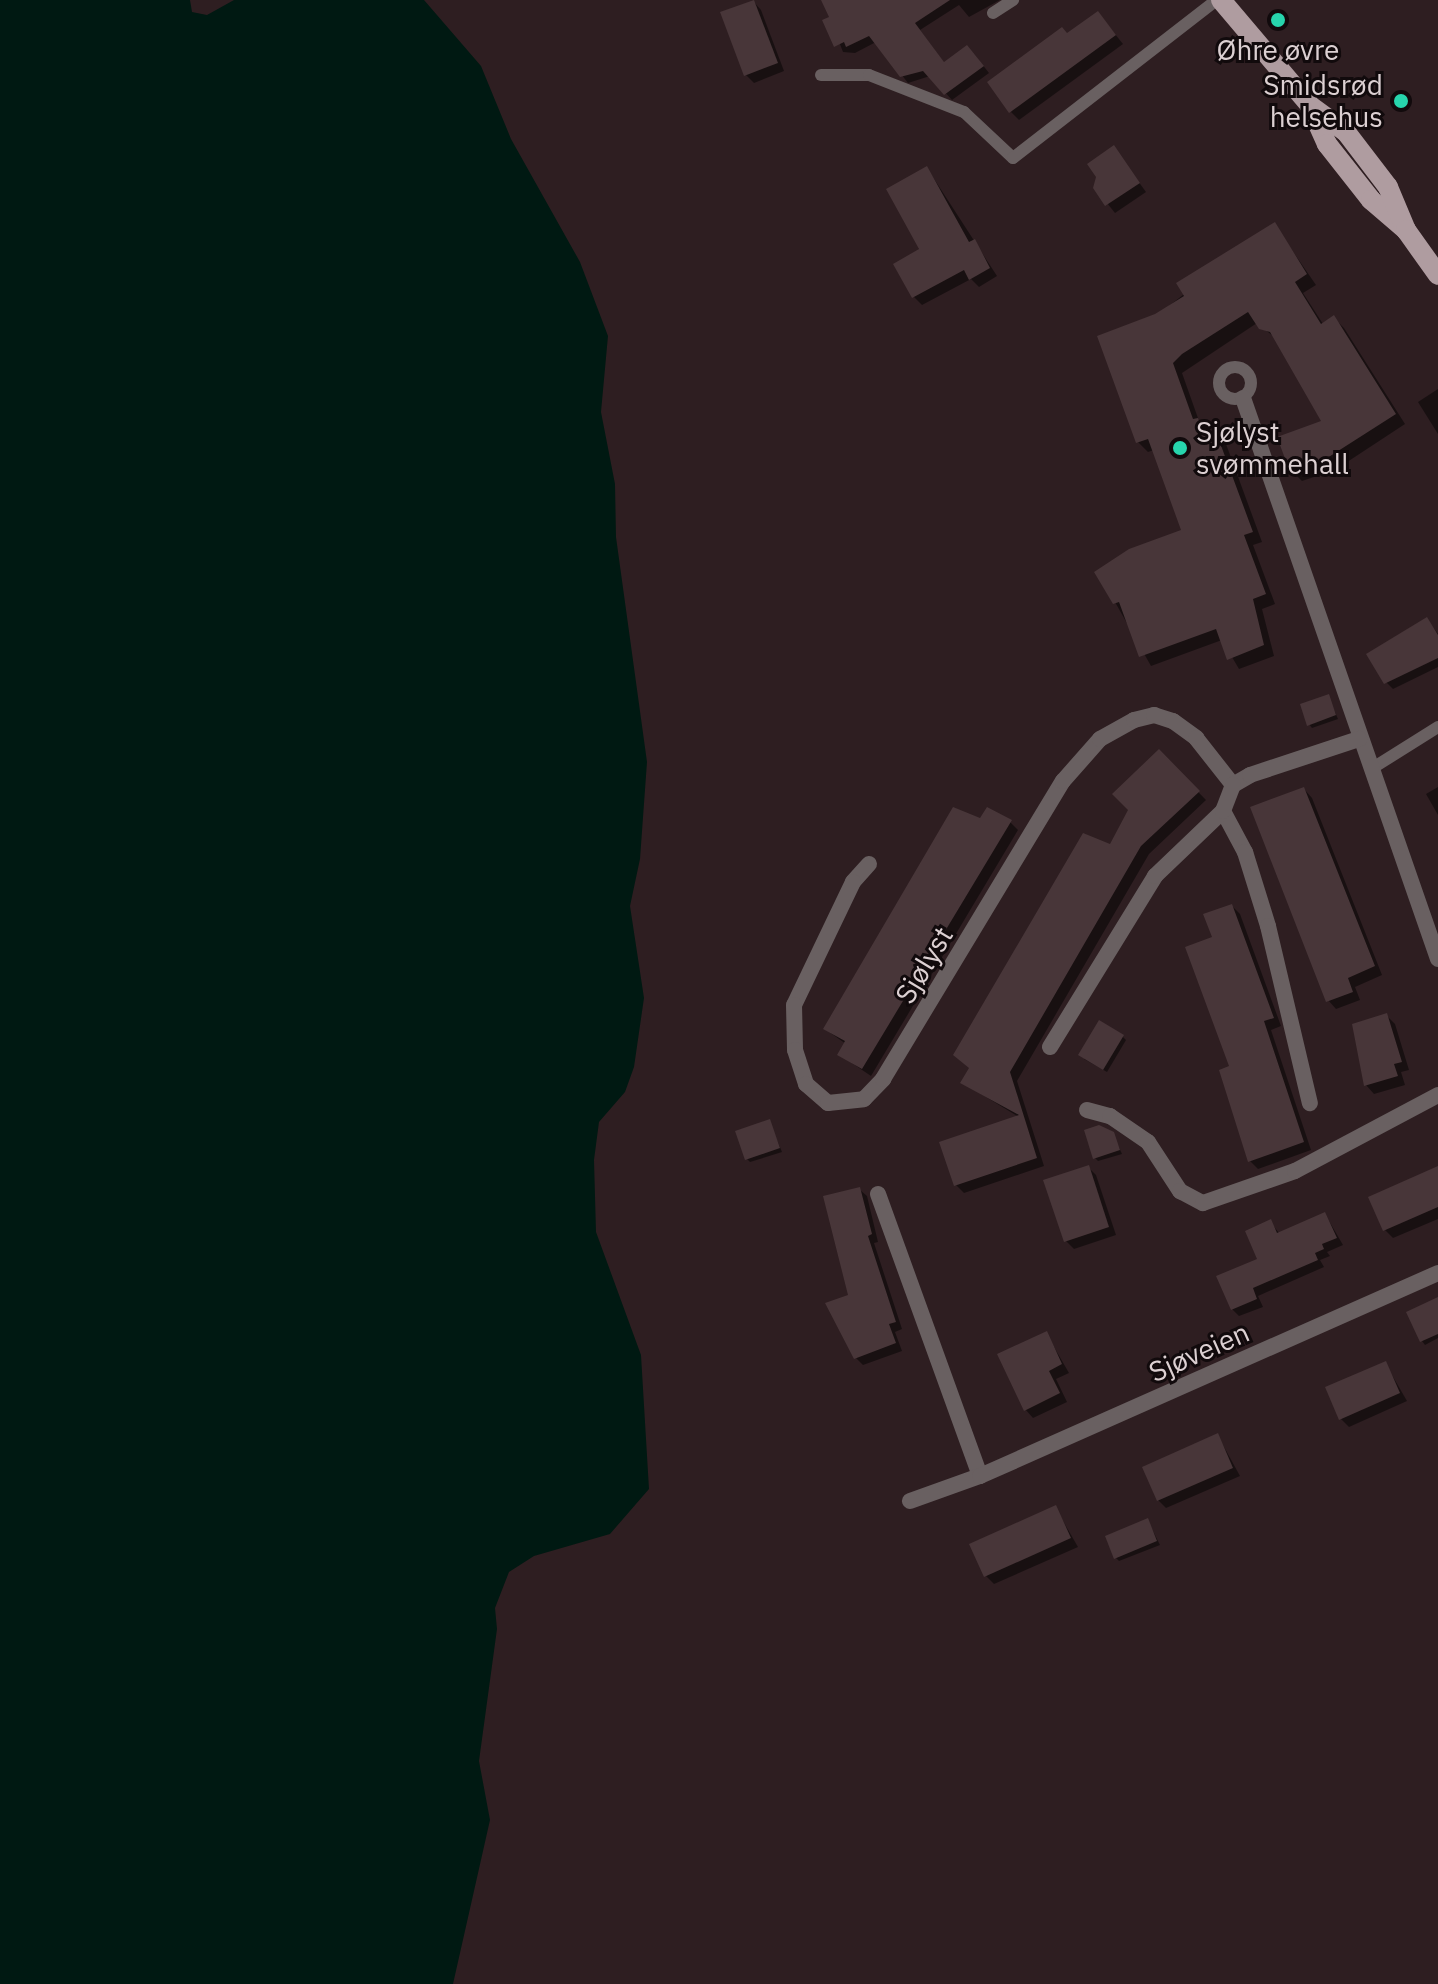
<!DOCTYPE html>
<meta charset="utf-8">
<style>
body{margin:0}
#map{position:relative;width:1438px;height:1984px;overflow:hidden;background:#2e1e21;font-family:"IBM Plex Sans",sans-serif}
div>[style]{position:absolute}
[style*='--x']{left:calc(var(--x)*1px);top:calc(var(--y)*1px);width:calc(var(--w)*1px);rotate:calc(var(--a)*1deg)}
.water>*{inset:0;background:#001912}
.shadow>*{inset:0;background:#0007}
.building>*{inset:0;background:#483639}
.service>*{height:12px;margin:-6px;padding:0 6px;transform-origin:6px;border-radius:6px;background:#696061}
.service>.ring{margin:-6px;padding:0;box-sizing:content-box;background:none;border:12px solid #696061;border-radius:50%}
.minor>*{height:16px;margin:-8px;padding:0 8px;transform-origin:8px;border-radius:8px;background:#696061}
.primary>*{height:20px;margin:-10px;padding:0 10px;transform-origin:10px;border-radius:10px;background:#af9ca0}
.dots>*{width:22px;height:22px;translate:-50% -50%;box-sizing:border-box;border:4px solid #110a0c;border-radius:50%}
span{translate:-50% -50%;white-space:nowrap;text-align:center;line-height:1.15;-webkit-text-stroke:6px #110a0c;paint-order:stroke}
.poi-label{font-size:28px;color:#dcd0d2}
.right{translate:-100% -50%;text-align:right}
.left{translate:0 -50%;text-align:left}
.street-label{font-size:28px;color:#dcd0d2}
</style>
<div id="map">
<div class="water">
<div style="clip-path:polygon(0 0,190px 0,192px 12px,207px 15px,234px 0,424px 0,481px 66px,511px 139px,580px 262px,608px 336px,601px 412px,615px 484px,616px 537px,647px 762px,640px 859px,630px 906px,644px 998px,634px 1067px,625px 1092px,599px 1122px,594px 1160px,596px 1232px,641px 1355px,649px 1489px,610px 1534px,534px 1556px,509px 1572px,495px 1608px,497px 1629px,479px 1761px,490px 1820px,453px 1984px,0 1984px)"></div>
</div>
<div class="shadow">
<div style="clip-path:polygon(823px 0,1000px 0,969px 17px,959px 5px,920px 30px,945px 64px,974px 54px,989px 73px,952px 100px,930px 76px,908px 83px,876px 42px,855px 53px,843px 52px)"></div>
<div style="clip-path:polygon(753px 1px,761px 10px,784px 71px,754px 83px,745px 74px)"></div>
<div style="clip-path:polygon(1098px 13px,1123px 44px,1019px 120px,1011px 112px,1068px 35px)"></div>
<div style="clip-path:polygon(1114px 148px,1146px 192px,1115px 213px,1095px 188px)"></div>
<div style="clip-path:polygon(927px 168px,997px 276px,979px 287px,971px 279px,922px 305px,914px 297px)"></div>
<div style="clip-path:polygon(1274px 224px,1316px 285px,1303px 293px,1323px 324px,1334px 318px,1344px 328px,1405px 424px,1335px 470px,1302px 481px,1292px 471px,1324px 422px,1278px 340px,1257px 323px,1182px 373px,1199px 421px,1226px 444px,1262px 542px,1253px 545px,1275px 604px,1262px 609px,1274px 656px,1239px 669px,1222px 640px,1151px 666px,1115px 602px,1184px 531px,1154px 450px,1148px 452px,1138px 442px,1156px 316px)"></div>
<div style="clip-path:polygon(1438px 389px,1438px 434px,1418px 402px)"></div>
<div style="clip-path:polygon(1427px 619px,1438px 634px,1438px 667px,1393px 689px,1386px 682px)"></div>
<div style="clip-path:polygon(1328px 696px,1338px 719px,1312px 728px,1309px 724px)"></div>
<div style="clip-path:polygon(1159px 752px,1206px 800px,1149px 854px,1017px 1081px,1044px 1166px,964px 1193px,956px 1185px,1019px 1117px,963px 1083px,1111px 847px)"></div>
<div style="clip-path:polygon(1438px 787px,1438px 815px,1426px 794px)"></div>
<div style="clip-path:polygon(1304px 789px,1312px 798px,1382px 975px,1355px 987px,1360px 1000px,1336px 1009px,1328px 1000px)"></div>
<div style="clip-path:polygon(981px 821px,1010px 822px,1018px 830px,871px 1076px,840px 1055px,846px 1044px,825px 1029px)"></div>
<div style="clip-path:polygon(1232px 906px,1240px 914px,1281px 1026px,1271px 1030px,1311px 1150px,1258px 1169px,1250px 1161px,1231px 1067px,1214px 938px)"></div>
<div style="clip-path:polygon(1387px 1016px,1395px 1024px,1409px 1070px,1401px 1072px,1405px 1085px,1374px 1094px,1366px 1085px)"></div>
<div style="clip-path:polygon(1122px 1036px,1126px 1040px,1107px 1072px,1084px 1059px)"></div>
<div style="clip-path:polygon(769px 1121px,782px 1152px,750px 1162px,747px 1159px)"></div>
<div style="clip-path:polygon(1113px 1134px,1122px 1154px,1098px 1161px,1095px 1158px)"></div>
<div style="clip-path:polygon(1088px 1167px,1096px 1175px,1116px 1235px,1074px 1249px,1066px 1241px)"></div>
<div style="clip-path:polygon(1438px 1168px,1438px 1219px,1393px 1238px,1385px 1230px)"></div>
<div style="clip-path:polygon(859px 1189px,867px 1196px,878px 1242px,874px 1243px,902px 1329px,895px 1332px,902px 1351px,863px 1365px,856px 1358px,851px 1296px)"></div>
<div style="clip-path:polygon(1325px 1214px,1343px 1245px,1327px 1252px,1330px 1256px,1320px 1260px,1324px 1267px,1258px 1296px,1263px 1307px,1239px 1316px,1232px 1309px,1260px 1260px,1270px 1222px,1280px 1234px)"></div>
<div style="clip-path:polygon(1438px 1310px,1438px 1338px,1425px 1345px,1422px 1341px)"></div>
<div style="clip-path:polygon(1046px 1333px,1069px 1373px,1056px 1379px,1067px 1402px,1033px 1418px,1025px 1409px)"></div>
<div style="clip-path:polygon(1385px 1363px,1407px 1401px,1349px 1427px,1340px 1418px)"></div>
<div style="clip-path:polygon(1218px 1436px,1240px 1476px,1166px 1508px,1158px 1500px)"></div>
<div style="clip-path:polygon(1055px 1507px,1078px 1547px,994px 1584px,986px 1576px)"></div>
<div style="clip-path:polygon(1148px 1521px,1160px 1545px,1119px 1561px,1116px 1558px)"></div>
</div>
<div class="building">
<div style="clip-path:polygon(754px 0,778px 63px,744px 76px,720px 12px)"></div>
<div style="clip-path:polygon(821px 0,950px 0,915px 23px,944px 62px,967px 45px,984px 66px,944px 95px,923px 71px,900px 77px,869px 36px,846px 47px,844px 42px,834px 47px,822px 20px,829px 17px)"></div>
<div style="clip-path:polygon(1098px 11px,1116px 35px,1009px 113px,987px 82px,1062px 27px,1067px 33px)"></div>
<div style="clip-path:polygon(1114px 145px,1140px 183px,1105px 206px,1093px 188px,1096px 177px,1087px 164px)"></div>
<div style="clip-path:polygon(927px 166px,969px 242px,975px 239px,990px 268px,969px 280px,964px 270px,912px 298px,893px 264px,919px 249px,886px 189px)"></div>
<div style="clip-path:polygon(1275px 222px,1307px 274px,1295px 282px,1321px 324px,1334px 315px,1396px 414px,1324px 460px,1290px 472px,1277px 437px,1321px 421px,1270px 332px,1259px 329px,1248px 312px,1182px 354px,1173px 363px,1193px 419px,1198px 418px,1205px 436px,1216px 432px,1253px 532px,1244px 535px,1266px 594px,1253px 599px,1264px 645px,1227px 660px,1216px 629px,1139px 657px,1119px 602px,1113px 604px,1094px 572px,1129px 549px,1181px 530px,1148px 439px,1136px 443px,1097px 336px,1155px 314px,1184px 296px,1176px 283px)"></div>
<div style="clip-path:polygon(1427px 617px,1438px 635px,1438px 658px,1384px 684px,1366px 654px)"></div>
<div style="clip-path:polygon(1329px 694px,1336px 715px,1307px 726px,1300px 704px)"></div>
<div style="clip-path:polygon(1159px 749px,1200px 791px,1141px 846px,1010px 1072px,1037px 1158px,954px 1186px,939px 1142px,1019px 1115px,960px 1083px,969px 1068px,953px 1055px,1083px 833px,1110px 844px,1128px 810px,1112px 794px)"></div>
<div style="clip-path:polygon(1304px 787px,1375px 966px,1348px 978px,1353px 992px,1326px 1002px,1250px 807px)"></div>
<div style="clip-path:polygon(953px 807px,980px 818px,987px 807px,1012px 820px,862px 1069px,837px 1055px,845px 1041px,823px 1029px)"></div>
<div style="clip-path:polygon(1232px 904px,1274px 1018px,1264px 1021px,1304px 1142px,1248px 1162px,1219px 1070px,1229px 1066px,1185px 947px,1212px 937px,1203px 914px)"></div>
<div style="clip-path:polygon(1387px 1013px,1402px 1062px,1394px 1064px,1398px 1076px,1364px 1086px,1352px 1024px)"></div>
<div style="clip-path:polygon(1099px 1020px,1124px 1035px,1103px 1070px,1078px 1055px)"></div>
<div style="clip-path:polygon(770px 1119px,780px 1148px,745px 1160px,735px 1131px)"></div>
<div style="clip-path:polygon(1099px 1125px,1114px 1132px,1120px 1150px,1093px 1159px,1084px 1130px)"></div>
<div style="clip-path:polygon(1089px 1165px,1109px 1227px,1064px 1242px,1043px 1180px)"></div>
<div style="clip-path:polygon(1438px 1166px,1438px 1207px,1383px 1231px,1368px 1197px)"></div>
<div style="clip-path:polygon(860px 1187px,872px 1234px,868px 1236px,896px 1322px,889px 1324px,896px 1343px,854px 1359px,825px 1303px,848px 1295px,823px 1196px)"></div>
<div style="clip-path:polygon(1325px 1212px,1337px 1238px,1322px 1244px,1324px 1249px,1315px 1253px,1318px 1260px,1253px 1288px,1257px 1299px,1231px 1310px,1216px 1276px,1257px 1259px,1245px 1231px,1271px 1219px,1277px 1233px)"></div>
<div style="clip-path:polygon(1438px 1297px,1438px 1334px,1420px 1342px,1406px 1312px)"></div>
<div style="clip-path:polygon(1047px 1331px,1062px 1364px,1049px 1371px,1060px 1393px,1024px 1411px,997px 1354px)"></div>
<div style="clip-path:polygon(1386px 1361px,1400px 1393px,1339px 1420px,1325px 1387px)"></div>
<div style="clip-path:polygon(1218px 1433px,1233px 1468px,1157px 1501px,1142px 1467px)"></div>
<div style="clip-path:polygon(1056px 1505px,1071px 1538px,984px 1577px,969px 1544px)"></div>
<div style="clip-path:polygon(1148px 1518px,1157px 1541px,1114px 1559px,1105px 1536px)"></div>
</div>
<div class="service">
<div style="--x:993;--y:13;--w:24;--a:-33"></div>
<div style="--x:821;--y:75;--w:48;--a:0"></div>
<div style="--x:869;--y:75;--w:102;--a:21.3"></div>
<div style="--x:964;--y:112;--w:67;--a:43.2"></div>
<div style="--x:1013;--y:158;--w:258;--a:-37.8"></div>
<div class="ring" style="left:1219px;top:367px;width:20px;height:20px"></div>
<div style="--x:1371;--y:769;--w:79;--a:-32.1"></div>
</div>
<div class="minor">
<div style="--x:1243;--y:398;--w:594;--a:70.83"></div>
<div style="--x:1223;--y:811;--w:47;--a:61.8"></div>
<div style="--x:1245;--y:852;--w:77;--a:72.7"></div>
<div style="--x:1268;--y:926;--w:182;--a:76.7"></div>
<div style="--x:869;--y:864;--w:24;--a:132"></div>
<div style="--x:853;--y:882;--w:136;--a:115.6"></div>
<div style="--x:794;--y:1005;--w:45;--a:88.7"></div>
<div style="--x:795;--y:1050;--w:36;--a:72"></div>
<div style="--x:806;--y:1084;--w:29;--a:41"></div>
<div style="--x:828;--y:1103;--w:36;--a:-6"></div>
<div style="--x:864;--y:1099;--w:28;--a:-46"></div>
<div style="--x:883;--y:1079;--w:348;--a:-58.9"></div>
<div style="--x:1063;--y:781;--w:56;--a:-48.6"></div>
<div style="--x:1100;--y:739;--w:39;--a:-29"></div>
<div style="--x:1134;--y:720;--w:21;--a:-14"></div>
<div style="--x:1154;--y:715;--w:20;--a:18"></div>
<div style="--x:1173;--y:721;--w:29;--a:36"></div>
<div style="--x:1196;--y:738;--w:60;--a:51.8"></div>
<div style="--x:1233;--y:785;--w:20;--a:-30"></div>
<div style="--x:1250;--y:775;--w:115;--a:-18.3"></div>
<div style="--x:1050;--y:1047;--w:201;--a:-58.4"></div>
<div style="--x:1155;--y:876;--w:94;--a:-43.7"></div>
<div style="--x:1223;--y:811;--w:28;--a:-69"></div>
<div style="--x:1087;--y:1110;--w:24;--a:15"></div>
<div style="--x:1110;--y:1116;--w:46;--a:34.4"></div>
<div style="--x:1148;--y:1142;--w:59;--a:56.9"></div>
<div style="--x:1180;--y:1191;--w:26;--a:28"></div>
<div style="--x:1203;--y:1203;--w:97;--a:-19.2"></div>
<div style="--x:1295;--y:1171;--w:162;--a:-28"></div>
<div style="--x:878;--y:1194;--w:300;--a:70.1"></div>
<div style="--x:910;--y:1501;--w:74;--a:-19.7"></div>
<div style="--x:980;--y:1476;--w:501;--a:-23.9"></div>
</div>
<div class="primary">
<div style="--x:1221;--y:0;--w:136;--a:49.8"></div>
<div style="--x:1309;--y:104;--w:44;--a:65.8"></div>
<div style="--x:1327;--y:144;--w:71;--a:51.8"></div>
<div style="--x:1371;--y:200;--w:46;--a:40.6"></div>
<div style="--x:1312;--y:107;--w:42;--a:36.3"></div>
<div style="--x:1346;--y:132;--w:69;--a:52.6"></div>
<div style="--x:1388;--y:187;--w:47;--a:67.3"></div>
<div style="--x:1406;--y:230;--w:55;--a:54.6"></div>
</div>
<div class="dots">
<div style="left:1278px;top:20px;background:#27d5ad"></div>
<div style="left:1401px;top:101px;background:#27d5ad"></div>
<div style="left:1180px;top:448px;background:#27d5ad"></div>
</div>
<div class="poi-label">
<span style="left:1278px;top:50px">Øhre øvre</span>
<span class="right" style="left:1383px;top:101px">Smidsrød<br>helsehus</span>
<span class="left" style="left:1196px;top:448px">Sjølyst<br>svømmehall</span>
</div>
<div class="street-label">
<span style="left:924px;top:965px;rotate:-59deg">Sjølyst</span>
<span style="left:1199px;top:1352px;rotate:-24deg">Sjøveien</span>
</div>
</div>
